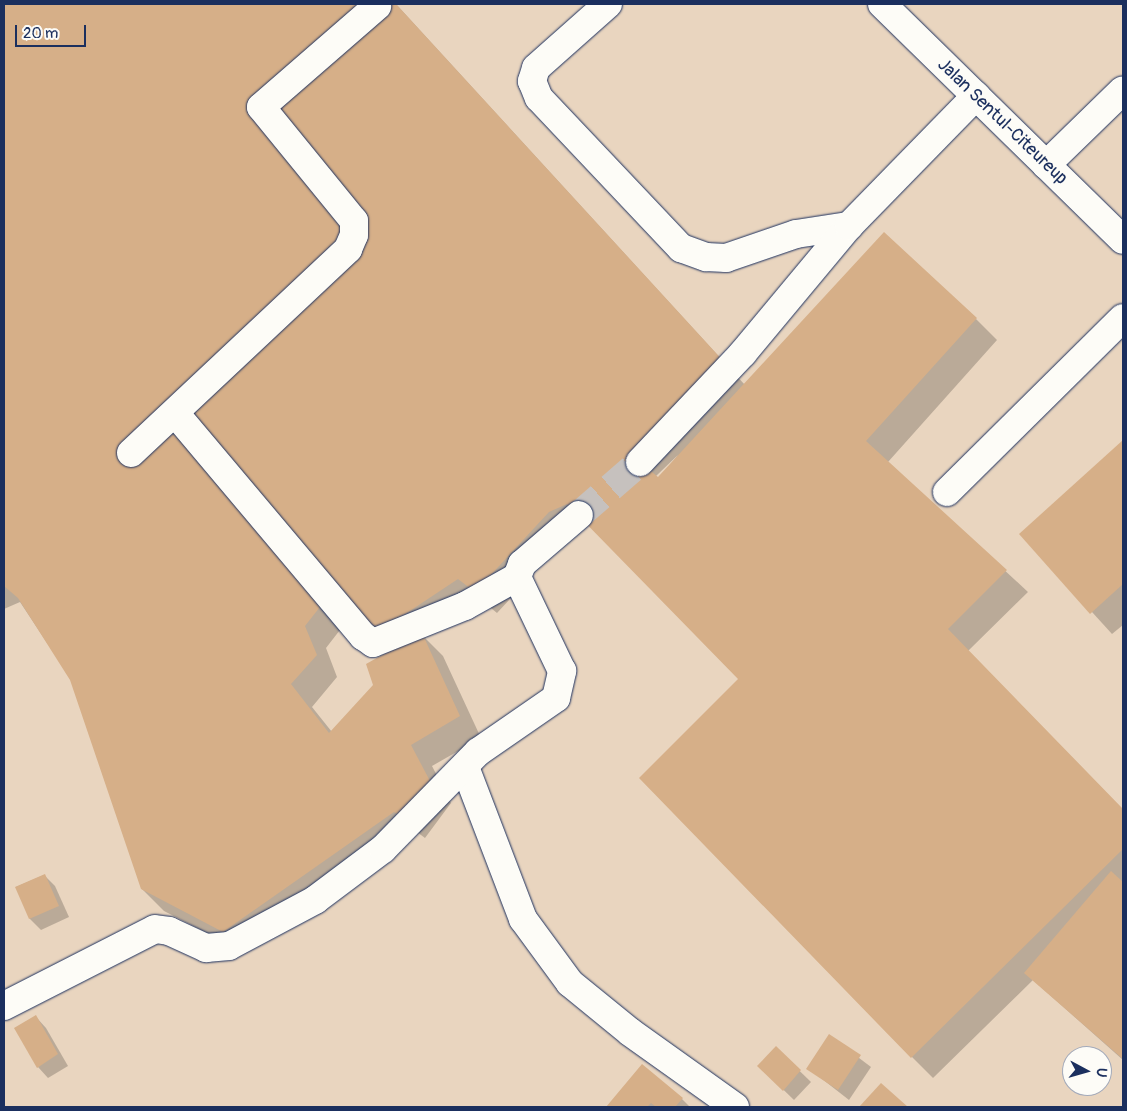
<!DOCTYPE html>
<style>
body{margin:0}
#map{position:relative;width:1127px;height:1111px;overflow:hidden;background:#f1e5d6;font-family:Pangolin,sans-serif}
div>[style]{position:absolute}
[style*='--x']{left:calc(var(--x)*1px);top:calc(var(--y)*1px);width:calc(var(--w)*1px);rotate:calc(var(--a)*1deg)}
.built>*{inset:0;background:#e9d5bf}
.shadow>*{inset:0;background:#0003}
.building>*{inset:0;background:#d6af88}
.minor-tunnel>*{height:28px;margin-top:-14px;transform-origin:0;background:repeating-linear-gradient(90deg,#c6c1be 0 28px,transparent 0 42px)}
.roads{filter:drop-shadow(0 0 1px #1b2f5e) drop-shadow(0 0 1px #1b2f5e)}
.minor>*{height:28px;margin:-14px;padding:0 14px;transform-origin:14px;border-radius:14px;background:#fdfcf7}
span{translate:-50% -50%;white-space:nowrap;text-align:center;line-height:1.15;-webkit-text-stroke:5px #fdfcf7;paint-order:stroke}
.street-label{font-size:18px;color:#1b2f5e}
.frame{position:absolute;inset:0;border:5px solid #1b2f5e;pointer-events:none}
.north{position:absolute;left:1062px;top:1046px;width:50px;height:50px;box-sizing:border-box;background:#fdfcf7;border:1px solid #a3aaba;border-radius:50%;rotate:96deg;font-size:14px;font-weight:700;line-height:20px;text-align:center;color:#1b2f5e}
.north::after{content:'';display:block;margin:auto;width:18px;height:22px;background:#1b2f5e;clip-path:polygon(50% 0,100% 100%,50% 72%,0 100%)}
.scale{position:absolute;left:15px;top:25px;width:71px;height:22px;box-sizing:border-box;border:2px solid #1b2f5e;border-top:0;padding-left:6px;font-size:15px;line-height:18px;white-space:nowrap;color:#1b2f5e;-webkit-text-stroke:4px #fdfcf7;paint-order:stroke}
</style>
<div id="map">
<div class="built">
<div style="clip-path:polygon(evenodd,4px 4px,1123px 4px,1123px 1107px,4px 1107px,4px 4px,1072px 1056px,1102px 1056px,1102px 1086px,1072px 1086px,1072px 1056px)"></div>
</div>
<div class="shadow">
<div style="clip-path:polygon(evenodd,4px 4px,396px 4px,745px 385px,976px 319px,997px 340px,888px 462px,1028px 592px,968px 651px,1123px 810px,1123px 1060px,1033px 980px,933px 1078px,912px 1057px,740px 680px,590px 525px,571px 533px,497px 613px,481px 600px,424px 637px,443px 656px,481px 738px,432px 766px,451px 803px,425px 838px,417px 832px,246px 953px,164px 911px,142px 889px,71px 679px,20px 602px,4px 609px,4px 4px,678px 455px,659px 479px,656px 476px,678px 455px,4px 4px,357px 608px,393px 651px,375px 685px,332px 732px,312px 707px,337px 677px,326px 648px,357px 608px)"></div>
<div style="clip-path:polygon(1123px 442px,1123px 625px,1112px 634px,1021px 534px)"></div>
<div style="clip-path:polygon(44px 875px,55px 886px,69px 917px,41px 930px,30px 919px,16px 887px)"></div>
<div style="clip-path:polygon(36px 1017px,46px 1028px,68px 1066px,48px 1078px,38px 1067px)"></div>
<div style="clip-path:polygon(830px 1036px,871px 1067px,849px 1100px,808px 1068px)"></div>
<div style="clip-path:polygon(776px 1048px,811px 1082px,794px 1100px,759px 1066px)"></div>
<div style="clip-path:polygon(642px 1066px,682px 1099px,690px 1107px,608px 1107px)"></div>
</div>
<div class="building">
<div style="clip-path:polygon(4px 4px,396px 4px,727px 365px,640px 462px,658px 477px,884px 232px,977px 318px,866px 441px,1007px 570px,948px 629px,1123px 809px,1123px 849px,911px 1058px,639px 778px,738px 679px,567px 504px,549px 512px,475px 592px,458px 579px,375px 634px,338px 584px,305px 626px,317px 655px,291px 684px,329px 733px,373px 685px,366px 664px,422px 633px,460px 716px,411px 745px,430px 781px,403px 818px,394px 812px,223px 932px,141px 889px,70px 680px,18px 598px,4px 586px)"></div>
<div style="clip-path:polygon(1123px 440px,1123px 584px,1090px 614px,1019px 534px)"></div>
<div style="clip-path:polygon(1111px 871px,1123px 882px,1123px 1059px,1024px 973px)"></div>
<div style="clip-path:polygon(45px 874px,59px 906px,29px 919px,15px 887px)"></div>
<div style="clip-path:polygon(36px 1015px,58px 1054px,37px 1068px,14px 1028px)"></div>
<div style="clip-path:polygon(829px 1034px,861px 1055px,838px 1090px,806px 1069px)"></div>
<div style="clip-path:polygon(776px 1046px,801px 1070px,783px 1091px,757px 1066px)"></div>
<div style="clip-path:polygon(642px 1064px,683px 1098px,675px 1107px,656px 1107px,651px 1103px,647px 1107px,606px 1107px)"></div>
<div style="clip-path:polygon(881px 1083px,908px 1107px,859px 1107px)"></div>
</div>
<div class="minor-tunnel">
<div style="--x:579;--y:515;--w:81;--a:-41"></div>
</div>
<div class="roads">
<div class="minor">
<div style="--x:608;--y:4;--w:96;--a:138.4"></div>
<div style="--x:536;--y:68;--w:14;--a:107"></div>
<div style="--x:532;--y:81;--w:18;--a:68"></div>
<div style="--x:539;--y:98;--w:207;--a:46.6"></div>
<div style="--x:681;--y:248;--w:27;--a:20"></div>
<div style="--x:706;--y:257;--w:20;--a:3"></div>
<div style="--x:726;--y:258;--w:74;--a:-18.9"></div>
<div style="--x:796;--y:234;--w:54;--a:-8.6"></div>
<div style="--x:882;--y:4;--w:337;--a:44.4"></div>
<div style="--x:1046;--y:165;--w:107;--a:-44.2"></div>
<div style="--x:175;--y:413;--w:292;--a:49.9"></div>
<div style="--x:363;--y:636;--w:12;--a:35"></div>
<div style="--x:373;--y:643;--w:99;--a:-21.9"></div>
<div style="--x:465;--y:606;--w:60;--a:-29.1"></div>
<div style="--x:131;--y:453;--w:298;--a:-43.2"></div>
<div style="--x:348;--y:249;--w:15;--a:-67"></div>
<div style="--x:354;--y:235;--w:14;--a:-90"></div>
<div style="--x:354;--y:221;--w:147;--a:-129.2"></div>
<div style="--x:261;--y:107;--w:154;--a:-41"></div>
<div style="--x:640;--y:462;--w:150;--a:-46.6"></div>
<div style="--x:743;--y:353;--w:165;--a:-50.2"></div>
<div style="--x:849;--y:226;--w:182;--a:-45.7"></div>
<div style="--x:947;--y:492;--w:247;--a:-44.7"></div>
<div style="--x:465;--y:767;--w:163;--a:69.1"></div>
<div style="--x:523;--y:919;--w:79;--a:53.7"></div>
<div style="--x:570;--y:983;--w:77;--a:39.2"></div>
<div style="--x:630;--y:1032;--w:129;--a:35.5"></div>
<div style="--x:4;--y:1006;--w:169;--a:-27"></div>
<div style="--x:155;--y:929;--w:14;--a:8"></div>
<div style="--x:169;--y:931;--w:41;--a:24.7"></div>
<div style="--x:206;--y:948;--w:23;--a:-5"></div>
<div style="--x:229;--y:946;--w:98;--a:-28.1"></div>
<div style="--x:315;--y:900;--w:85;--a:-36.9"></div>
<div style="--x:383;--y:849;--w:136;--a:-45.6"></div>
<div style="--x:478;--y:752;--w:95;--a:-34.7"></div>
<div style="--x:556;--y:698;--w:28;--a:-77"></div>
<div style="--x:562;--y:671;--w:104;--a:-115.6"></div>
<div style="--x:517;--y:577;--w:14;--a:-69"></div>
<div style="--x:522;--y:564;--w:75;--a:-40.7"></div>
</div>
</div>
<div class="street-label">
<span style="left:1002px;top:122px;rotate:44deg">Jalan Sentul-Citeureup</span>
</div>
<div class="frame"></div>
<div class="north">U</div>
<div class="scale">20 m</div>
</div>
